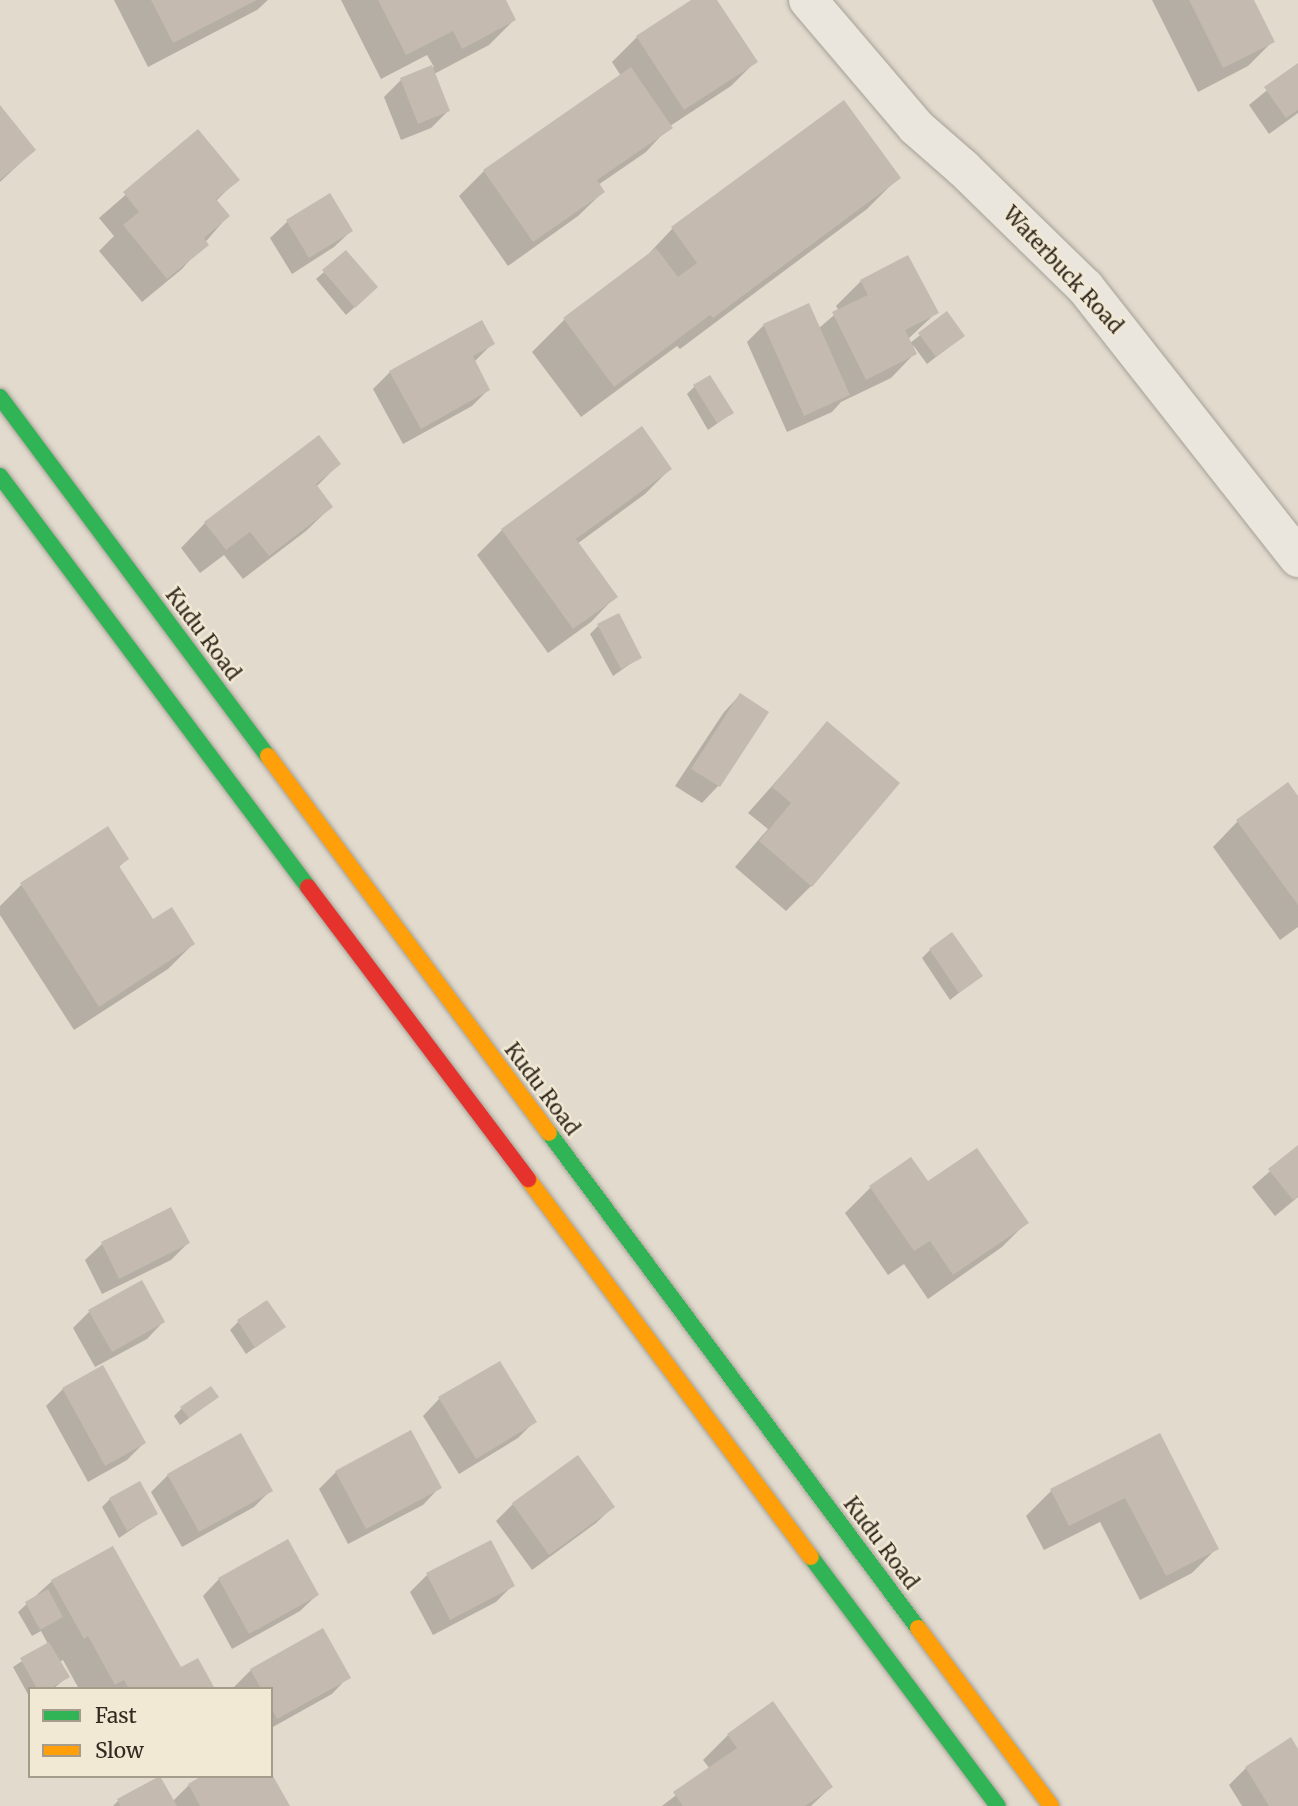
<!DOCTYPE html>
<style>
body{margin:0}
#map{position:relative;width:1298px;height:1806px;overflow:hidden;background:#e1dacd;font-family:Merriweather,serif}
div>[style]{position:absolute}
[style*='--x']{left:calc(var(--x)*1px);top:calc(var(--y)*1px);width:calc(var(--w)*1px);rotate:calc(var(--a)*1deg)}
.shadow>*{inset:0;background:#0003}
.building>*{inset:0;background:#c4baaf}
.roads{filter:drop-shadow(0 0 2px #a6a096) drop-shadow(0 0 2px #a6a096)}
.street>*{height:38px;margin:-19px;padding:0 19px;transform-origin:19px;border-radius:19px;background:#eae6de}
.fast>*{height:16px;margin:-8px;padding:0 8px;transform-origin:8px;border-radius:8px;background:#30b455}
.slow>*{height:16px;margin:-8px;padding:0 8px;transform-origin:8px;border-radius:8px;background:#ff9f0a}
.jam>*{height:16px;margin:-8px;padding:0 8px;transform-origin:8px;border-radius:8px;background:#e5322d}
span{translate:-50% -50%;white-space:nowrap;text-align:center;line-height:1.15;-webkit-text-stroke:5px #f1e9d4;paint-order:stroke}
.street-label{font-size:21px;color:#342920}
.legend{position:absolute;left:28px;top:1687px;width:245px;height:91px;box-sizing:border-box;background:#f1e9d4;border:2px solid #a59c8c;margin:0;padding:9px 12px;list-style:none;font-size:21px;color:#342920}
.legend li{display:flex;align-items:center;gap:14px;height:35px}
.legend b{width:35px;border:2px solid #a59c8c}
</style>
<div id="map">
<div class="shadow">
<div style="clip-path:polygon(114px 0,268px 0,257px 10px,148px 67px)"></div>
<div style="clip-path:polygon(341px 0,504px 0,514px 20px,489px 45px,434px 74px,448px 111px,431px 128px,401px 140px,384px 97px,401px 80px,434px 67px,427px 55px,381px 79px)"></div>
<div style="clip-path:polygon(695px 0,715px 0,755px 62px,731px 86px,670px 126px,646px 152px,598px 185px,603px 192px,578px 216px,508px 266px,459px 196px,484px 171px,621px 76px,612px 62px,637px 37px)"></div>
<div style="clip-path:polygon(1152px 0,1253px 0,1273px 41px,1248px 66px,1198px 92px)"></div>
<div style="clip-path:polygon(1298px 65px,1298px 113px,1269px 134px,1249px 105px)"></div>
<div style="clip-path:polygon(843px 102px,899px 177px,867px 209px,680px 349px,677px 346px,581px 417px,532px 352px,564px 320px,641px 262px,672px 229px)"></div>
<div style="clip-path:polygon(0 108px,34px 150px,0 182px)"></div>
<div style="clip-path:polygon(198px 132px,237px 180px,216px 201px,228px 216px,182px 269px,142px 302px,99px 251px,114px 236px,99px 218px)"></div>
<div style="clip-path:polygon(330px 196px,351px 231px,334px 247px,292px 274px,270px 238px,287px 222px)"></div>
<div style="clip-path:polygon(324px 272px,368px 295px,346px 315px,316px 279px)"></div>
<div style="clip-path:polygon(861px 281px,937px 312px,908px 339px,910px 343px,947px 314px,963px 336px,927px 364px,913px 345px,915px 353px,891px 378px,841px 402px,832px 412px,787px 432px,747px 342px,764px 325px,819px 328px,839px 311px,836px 306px)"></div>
<div style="clip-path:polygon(493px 343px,474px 362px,488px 390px,472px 406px,403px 444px,373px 389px,390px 372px)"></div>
<div style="clip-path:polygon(695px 386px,732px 413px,708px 430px,687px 394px)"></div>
<div style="clip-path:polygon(339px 464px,316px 487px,331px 507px,306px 531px,243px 579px,224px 555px,200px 573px,181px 548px,205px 523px)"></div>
<div style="clip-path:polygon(670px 469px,645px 494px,577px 544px,615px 597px,591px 622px,548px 653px,477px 555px,502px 530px)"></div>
<div style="clip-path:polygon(598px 626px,640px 657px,613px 676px,590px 634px)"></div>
<div style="clip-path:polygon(740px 695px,766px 712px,718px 786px,702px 803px,675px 786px,724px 712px)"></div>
<div style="clip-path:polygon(827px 724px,811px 886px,786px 911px,735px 867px,768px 829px,748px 813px)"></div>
<div style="clip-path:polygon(1298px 799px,1298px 927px,1280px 940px,1213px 847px,1237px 822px)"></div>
<div style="clip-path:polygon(127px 859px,118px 868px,152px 922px,193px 944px,168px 969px,74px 1030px,0 915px,0 906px,21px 885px)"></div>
<div style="clip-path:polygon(930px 950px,980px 976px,950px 1000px,922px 958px)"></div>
<div style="clip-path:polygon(1298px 1147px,1298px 1197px,1275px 1216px,1252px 1187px)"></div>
<div style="clip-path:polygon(910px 1159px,927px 1184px,1026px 1223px,1002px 1247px,928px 1299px,904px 1264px,888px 1275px,845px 1213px,870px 1188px)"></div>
<div style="clip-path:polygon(188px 1243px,171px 1260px,102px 1294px,85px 1260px,102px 1244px)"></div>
<div style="clip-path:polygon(90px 1311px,163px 1322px,147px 1339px,95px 1367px,73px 1328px)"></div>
<div style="clip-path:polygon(238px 1322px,283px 1327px,246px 1354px,230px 1330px)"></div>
<div style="clip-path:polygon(63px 1389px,144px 1443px,127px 1460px,88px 1482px,46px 1406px)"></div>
<div style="clip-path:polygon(217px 1397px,180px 1425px,174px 1416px,182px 1408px)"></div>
<div style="clip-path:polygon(439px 1399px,534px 1422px,518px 1438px,459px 1474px,423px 1416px)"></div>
<div style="clip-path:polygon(1159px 1436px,1217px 1548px,1192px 1573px,1140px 1600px,1100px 1522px,1044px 1550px,1026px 1516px,1051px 1491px)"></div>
<div style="clip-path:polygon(336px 1472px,439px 1488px,423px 1505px,348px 1544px,319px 1489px)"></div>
<div style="clip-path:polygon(168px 1475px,271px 1490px,254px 1507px,182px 1547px,151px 1492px)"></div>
<div style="clip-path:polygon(110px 1499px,156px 1513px,119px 1538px,102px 1507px)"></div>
<div style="clip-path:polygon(513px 1504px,613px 1507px,596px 1523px,532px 1570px,496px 1521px)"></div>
<div style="clip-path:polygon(427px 1575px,513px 1585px,496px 1602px,433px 1635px,410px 1592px)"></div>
<div style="clip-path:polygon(219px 1579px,317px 1595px,300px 1611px,232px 1649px,203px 1596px)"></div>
<div style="clip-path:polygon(52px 1581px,180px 1669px,213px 1689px,79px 1689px,63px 1660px,59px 1662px,67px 1677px,53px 1689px,30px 1689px,30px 1698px,13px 1667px,48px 1644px,41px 1631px,32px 1636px,18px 1612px)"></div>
<div style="clip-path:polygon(251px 1670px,348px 1677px,332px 1694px,271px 1728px,271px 1689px,234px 1687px)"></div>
<div style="clip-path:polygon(728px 1735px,831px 1787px,811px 1806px,662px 1806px,710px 1769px,703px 1760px)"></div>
<div style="clip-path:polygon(1290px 1740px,1298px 1752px,1298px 1806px,1242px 1806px,1229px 1785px,1246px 1768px)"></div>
<div style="clip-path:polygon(205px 1776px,288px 1806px,113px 1806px,118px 1801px,172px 1802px,189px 1785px)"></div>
</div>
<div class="building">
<div style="clip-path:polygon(151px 0,257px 0,173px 43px)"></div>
<div style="clip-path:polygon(378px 0,506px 0,516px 20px,462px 49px,453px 31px,406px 55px)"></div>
<div style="clip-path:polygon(691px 0,717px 0,758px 62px,684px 110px,636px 36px)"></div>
<div style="clip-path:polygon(1189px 0,1254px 0,1275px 42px,1223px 68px)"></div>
<div style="clip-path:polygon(1298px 63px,1298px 110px,1286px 118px,1264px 87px)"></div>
<div style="clip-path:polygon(432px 65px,450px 111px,418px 124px,400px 78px)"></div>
<div style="clip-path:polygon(631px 67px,673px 128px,597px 180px,605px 192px,533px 242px,483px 170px)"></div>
<div style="clip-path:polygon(844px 100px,901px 178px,713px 318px,710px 315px,614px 387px,563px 318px,656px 248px,678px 277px,697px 263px,671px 227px)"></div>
<div style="clip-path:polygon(0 105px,36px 150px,0 180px)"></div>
<div style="clip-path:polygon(198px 129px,240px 180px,216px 199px,230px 216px,204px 238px,209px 245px,167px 279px,123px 225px,139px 212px,123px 192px)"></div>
<div style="clip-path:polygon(330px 193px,353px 231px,309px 258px,286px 220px)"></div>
<div style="clip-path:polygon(346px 250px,378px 287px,355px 308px,322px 270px)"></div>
<div style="clip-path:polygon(908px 255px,939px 313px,905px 330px,917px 354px,866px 380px,832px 312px,868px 295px,860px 280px)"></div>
<div style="clip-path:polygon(809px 303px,850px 395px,804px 416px,763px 324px)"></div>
<div style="clip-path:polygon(947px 311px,965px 336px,936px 357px,918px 333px)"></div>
<div style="clip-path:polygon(482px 320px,495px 344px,473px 356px,490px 390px,421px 429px,389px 371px)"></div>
<div style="clip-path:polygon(710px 375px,734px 413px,717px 423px,693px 385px)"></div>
<div style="clip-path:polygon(642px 426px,672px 469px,576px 539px,618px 597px,573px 629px,501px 529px)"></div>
<div style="clip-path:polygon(319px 435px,341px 464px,316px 484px,333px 507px,269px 556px,250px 532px,226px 550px,204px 522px)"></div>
<div style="clip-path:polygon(619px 613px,642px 658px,621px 669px,597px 624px)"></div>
<div style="clip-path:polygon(740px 693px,769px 712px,720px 787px,691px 769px)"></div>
<div style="clip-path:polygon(827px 721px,900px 783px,812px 887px,759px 841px,791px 803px,772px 787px)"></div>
<div style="clip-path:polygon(1288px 782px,1298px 796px,1298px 905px,1236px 820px)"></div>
<div style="clip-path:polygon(108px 826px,129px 859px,119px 866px,153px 919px,172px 907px,195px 944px,99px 1007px,20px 883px)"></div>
<div style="clip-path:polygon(952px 932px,983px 976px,959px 993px,929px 949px)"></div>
<div style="clip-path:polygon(1298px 1145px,1298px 1196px,1293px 1200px,1268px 1169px)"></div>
<div style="clip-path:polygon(977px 1148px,1029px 1223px,953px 1275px,930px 1241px,914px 1251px,869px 1186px,911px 1157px,928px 1181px)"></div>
<div style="clip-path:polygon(171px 1207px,190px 1243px,119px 1279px,101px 1242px)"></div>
<div style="clip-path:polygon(142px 1280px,165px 1322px,112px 1352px,88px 1310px)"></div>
<div style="clip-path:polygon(267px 1300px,286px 1327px,255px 1348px,237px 1320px)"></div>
<div style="clip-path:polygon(500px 1361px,537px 1422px,476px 1459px,438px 1397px)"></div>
<div style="clip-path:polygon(103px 1365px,146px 1443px,105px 1466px,62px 1388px)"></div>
<div style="clip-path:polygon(211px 1386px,219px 1397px,189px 1418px,180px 1407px)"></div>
<div style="clip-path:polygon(411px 1430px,442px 1488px,366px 1529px,335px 1471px)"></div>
<div style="clip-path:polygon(241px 1433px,273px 1491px,199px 1532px,167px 1474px)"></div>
<div style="clip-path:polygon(1160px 1433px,1219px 1549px,1166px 1576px,1125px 1498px,1069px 1526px,1050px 1489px)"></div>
<div style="clip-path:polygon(578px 1455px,615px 1507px,549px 1555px,512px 1503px)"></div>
<div style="clip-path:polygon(140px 1481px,158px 1514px,127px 1531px,109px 1498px)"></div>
<div style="clip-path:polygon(288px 1539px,319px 1595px,249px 1634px,218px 1578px)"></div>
<div style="clip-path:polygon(491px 1540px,515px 1586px,450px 1620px,426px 1573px)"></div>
<div style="clip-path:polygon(113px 1546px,181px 1667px,198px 1658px,215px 1689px,129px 1689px,124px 1680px,115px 1685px,88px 1636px,84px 1639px,51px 1580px)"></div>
<div style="clip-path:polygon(48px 1589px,63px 1617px,40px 1630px,25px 1602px)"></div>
<div style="clip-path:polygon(323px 1628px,351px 1678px,277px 1719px,271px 1708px,271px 1689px,261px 1689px,250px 1669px)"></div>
<div style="clip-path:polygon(49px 1642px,70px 1677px,49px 1689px,37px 1689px,20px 1658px)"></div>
<div style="clip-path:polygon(773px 1701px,833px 1787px,805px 1806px,683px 1806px,673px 1792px,737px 1748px,727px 1734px)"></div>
<div style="clip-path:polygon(1291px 1737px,1298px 1749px,1298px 1806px,1269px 1806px,1245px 1767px)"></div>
<div style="clip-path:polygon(160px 1776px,177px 1806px,120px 1806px,117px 1799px)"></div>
<div style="clip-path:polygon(202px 1776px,273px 1776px,290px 1806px,200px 1806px,188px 1784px)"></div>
</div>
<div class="roads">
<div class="street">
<div style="--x:808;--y:0;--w:167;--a:49.6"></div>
<div style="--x:916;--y:127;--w:64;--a:41.2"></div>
<div style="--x:964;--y:169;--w:169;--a:44.3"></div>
<div style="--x:1085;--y:287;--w:345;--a:51.8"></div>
</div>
<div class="fast">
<div style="--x:0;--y:397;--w:448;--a:53.3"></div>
<div style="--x:0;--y:476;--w:514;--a:53.15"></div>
<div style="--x:549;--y:1133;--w:617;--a:53.3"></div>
<div style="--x:811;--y:1557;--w:311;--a:53.1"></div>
</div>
<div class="slow">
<div style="--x:268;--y:756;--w:470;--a:53.3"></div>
<div style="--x:528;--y:1179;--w:472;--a:53.2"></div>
<div style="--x:918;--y:1628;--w:222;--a:53.2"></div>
</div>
<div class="jam">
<div style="--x:308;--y:887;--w:366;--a:53"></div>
</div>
</div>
<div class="street-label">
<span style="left:1063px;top:270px;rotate:47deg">Waterbuck Road</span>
<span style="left:203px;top:634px;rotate:53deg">Kudu Road</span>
<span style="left:542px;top:1089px;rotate:53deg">Kudu Road</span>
<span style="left:881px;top:1543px;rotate:53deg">Kudu Road</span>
</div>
<ul class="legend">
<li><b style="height:9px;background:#30b455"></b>Fast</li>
<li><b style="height:9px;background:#ff9f0a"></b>Slow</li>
</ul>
</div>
